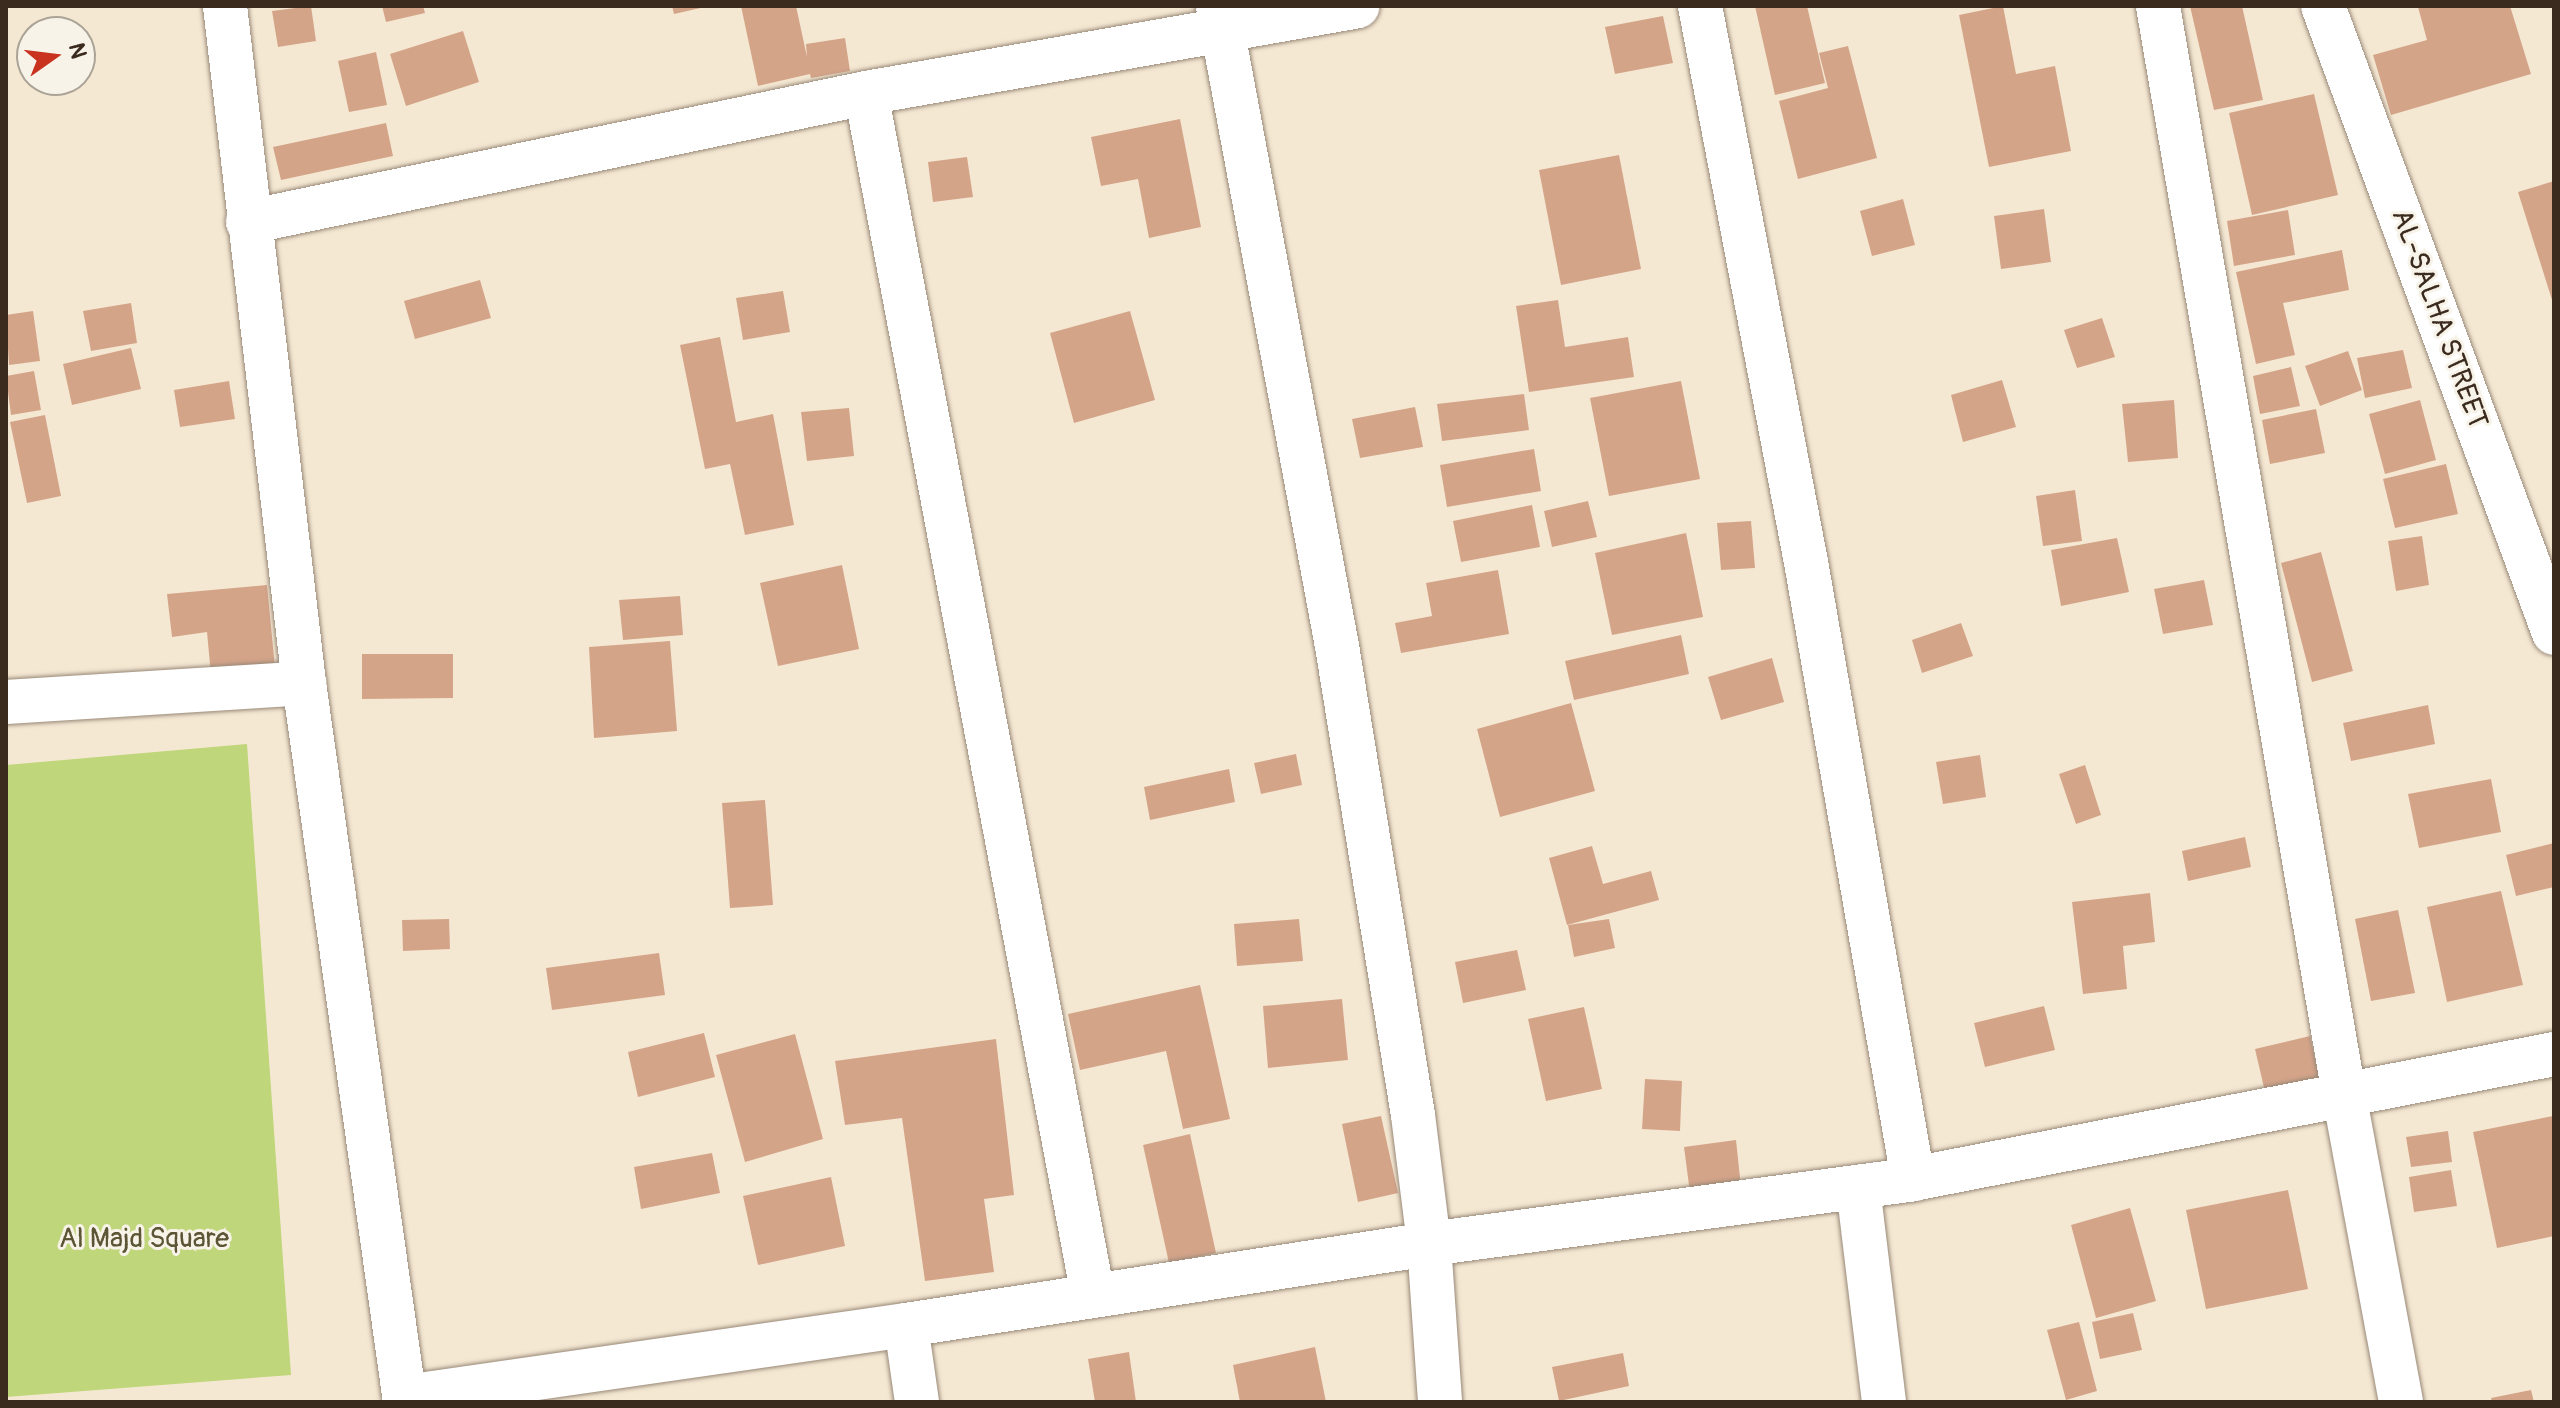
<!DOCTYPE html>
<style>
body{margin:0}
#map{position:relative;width:2560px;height:1408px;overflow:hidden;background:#f5e8d3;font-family:Pangolin,sans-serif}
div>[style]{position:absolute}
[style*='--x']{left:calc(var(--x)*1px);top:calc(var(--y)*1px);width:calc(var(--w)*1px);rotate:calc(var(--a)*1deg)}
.green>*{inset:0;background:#bfd67a}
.building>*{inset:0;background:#d4a489}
.roads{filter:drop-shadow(0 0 2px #988978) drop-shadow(0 0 2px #988978)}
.minor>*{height:44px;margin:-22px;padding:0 22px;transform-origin:22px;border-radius:22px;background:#fff}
span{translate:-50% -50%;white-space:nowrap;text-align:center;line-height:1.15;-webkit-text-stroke:6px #f7f3e8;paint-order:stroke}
.street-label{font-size:28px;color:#3b2a1e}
.park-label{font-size:28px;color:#5c5535}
.frame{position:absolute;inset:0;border:8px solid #3b2a1e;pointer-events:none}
.north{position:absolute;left:16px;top:16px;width:80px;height:80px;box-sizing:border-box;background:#f7f3e8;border:2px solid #aca397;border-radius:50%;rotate:76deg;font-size:22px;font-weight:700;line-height:32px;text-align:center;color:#3b2a1e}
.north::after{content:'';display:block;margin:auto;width:28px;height:36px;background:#c8321e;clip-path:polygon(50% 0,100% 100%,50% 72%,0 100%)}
</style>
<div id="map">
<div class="green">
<div style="clip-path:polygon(247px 744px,291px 1375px,6px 1397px,6px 765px)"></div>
</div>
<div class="building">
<div style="clip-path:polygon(311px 6px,316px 41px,278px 47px,272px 11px)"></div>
<div style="clip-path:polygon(382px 6px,423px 6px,425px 13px,386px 22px)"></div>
<div style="clip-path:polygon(672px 6px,705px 6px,705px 7px,674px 14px)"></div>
<div style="clip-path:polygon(741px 6px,796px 6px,807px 57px,806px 44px,845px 38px,850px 71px,811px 78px,810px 74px,758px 86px)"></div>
<div style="clip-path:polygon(1755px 6px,1807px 6px,1825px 83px,1775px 95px)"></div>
<div style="clip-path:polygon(2003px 6px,2016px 74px,2055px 66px,2071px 151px,1989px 167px,1959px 15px)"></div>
<div style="clip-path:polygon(2190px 6px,2242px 6px,2263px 100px,2214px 110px)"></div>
<div style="clip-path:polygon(2510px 6px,2531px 74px,2391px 115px,2373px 55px,2427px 40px,2418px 7px)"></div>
<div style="clip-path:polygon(1663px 16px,1673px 63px,1615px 74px,1605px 27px)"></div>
<div style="clip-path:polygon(463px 31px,479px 82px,406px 106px,390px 54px)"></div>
<div style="clip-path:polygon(1848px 46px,1877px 158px,1798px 179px,1779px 101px,1828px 88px,1819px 53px)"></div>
<div style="clip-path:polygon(376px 52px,387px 105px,349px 112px,338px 61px)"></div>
<div style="clip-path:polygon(2314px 94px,2338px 195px,2252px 215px,2229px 113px)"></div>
<div style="clip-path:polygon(1180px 119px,1201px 227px,1149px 238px,1138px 179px,1101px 186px,1091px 137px)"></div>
<div style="clip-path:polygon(386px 123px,393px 156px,281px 180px,273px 147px)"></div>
<div style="clip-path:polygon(1619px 155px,1641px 269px,1561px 285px,1539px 170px)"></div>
<div style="clip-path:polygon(967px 157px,973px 197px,933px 202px,928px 162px)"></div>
<div style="clip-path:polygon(2554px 181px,2554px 303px,2553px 303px,2518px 192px)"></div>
<div style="clip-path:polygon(1903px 199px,1915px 245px,1872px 256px,1860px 211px)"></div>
<div style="clip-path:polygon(2044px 209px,2051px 262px,2001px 269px,1994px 216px)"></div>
<div style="clip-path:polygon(2288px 210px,2295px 255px,2234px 266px,2227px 221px)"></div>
<div style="clip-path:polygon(2342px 250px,2349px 290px,2283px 303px,2295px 355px,2256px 364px,2236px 272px)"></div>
<div style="clip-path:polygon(480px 280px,491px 318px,415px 339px,404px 301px)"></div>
<div style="clip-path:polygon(783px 291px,790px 332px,743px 340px,736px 298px)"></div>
<div style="clip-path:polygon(1558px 300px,1565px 347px,1628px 337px,1634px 377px,1529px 392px,1516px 306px)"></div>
<div style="clip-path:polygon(131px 303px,137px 343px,91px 351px,83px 311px)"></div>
<div style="clip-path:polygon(33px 311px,40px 361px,9px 365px,6px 315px)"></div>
<div style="clip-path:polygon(1130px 311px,1155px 400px,1074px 423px,1050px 333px)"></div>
<div style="clip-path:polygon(2102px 318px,2115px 357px,2077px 368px,2064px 330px)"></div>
<div style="clip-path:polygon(720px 337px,736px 422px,773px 414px,794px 525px,745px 535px,730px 464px,705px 469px,680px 345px)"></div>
<div style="clip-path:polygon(131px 348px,141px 389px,72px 405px,63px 364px)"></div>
<div style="clip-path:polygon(2403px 350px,2412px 388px,2365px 398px,2357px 358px)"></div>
<div style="clip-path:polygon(2348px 351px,2362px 390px,2320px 406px,2305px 366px)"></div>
<div style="clip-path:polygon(2291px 367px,2300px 406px,2260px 414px,2253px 376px)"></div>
<div style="clip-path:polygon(34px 371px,41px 410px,11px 415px,6px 376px)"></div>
<div style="clip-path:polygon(2002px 380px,2016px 427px,1963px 442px,1951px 395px)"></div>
<div style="clip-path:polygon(229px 381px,235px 419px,180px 427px,174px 390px)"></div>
<div style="clip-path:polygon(1681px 381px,1700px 479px,1609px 496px,1590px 398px)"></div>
<div style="clip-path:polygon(1524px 394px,1529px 430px,1442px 441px,1437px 404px)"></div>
<div style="clip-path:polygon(2174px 400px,2178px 458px,2128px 462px,2122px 404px)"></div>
<div style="clip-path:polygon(2420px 400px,2436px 460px,2385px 474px,2369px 414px)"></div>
<div style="clip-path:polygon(1415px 407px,1423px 447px,1360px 458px,1352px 419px)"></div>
<div style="clip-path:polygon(849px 408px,854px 456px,807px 461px,801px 412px)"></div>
<div style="clip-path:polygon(2316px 409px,2325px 453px,2270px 464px,2262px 420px)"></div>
<div style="clip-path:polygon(45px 415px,61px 496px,27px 503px,10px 422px)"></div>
<div style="clip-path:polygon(1534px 449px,1541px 491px,1447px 507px,1440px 465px)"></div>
<div style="clip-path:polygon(2446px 464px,2458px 514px,2395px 528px,2383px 479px)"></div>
<div style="clip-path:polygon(2075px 490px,2082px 541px,2043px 546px,2036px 496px)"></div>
<div style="clip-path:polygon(1588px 501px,1597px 537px,1552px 547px,1544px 511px)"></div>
<div style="clip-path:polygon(1532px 505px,1540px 547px,1461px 562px,1453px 521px)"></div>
<div style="clip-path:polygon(1751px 521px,1755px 568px,1721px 570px,1717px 523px)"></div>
<div style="clip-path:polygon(1686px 533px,1703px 617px,1612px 635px,1595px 553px)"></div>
<div style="clip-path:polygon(2422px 536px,2429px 585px,2396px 591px,2388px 541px)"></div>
<div style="clip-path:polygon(2117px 538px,2129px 592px,2061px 606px,2051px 550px)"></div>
<div style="clip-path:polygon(2321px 552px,2353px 671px,2312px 682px,2281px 563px)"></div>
<div style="clip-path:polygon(842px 565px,859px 649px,778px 666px,760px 583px)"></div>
<div style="clip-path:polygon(1498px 570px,1509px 634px,1401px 653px,1395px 623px,1432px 616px,1426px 583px)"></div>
<div style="clip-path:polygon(2204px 580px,2213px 625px,2163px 634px,2154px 589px)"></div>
<div style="clip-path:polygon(267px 585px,275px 668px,211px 675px,207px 632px,172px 637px,167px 594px)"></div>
<div style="clip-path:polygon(680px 596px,683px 635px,623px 640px,619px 600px)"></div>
<div style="clip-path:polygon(1961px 623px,1973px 656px,1922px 673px,1912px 640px)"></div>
<div style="clip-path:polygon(1681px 635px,1689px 674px,1574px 700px,1565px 661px)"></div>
<div style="clip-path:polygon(670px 641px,677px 731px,594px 738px,589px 647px)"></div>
<div style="clip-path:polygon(362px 654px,453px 654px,453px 698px,362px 699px)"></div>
<div style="clip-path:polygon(1772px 658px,1784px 702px,1721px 720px,1708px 677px)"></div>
<div style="clip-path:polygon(1571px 703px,1595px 791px,1500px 817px,1477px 729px)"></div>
<div style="clip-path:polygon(2428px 705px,2435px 744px,2351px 761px,2343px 723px)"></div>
<div style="clip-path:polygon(1296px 754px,1302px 785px,1261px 794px,1254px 763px)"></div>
<div style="clip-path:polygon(1980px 755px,1986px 797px,1943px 804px,1936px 762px)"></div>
<div style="clip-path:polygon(2085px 765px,2101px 815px,2076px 824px,2059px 774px)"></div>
<div style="clip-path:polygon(1229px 769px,1235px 802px,1150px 820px,1144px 787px)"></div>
<div style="clip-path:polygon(2491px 779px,2501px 832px,2419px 848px,2408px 794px)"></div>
<div style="clip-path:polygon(765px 800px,773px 905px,730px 908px,722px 803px)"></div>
<div style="clip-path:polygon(2245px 837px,2251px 867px,2188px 881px,2182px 851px)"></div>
<div style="clip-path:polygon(2554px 843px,2554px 887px,2516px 896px,2506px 855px)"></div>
<div style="clip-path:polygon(1592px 846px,1603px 884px,1651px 871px,1659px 900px,1567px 925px,1549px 858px)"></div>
<div style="clip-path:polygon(2501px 891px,2523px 985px,2447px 1002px,2427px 907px)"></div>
<div style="clip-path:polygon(2150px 893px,2155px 942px,2123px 946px,2127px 989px,2083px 994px,2072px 902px)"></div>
<div style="clip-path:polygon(2398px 910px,2415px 993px,2371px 1001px,2355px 919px)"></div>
<div style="clip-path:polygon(449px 919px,450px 949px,403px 951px,402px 920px)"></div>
<div style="clip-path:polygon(1299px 919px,1303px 961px,1237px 966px,1234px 924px)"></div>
<div style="clip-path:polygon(1609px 919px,1615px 948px,1574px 957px,1568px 925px)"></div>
<div style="clip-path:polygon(1517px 950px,1526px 990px,1463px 1003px,1455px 962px)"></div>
<div style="clip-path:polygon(659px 953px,665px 995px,552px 1010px,546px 968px)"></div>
<div style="clip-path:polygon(1200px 985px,1230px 1119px,1183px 1129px,1166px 1051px,1080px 1070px,1068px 1014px)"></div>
<div style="clip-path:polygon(1342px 999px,1348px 1060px,1268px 1068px,1263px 1006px)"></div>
<div style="clip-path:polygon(2044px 1006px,2055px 1050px,1985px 1067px,1974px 1023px)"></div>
<div style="clip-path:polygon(1584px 1007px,1602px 1089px,1546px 1101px,1528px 1019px)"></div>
<div style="clip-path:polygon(704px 1033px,715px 1077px,638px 1097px,628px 1052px)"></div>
<div style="clip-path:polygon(795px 1034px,823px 1139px,745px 1162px,716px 1055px)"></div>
<div style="clip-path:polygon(2310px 1036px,2324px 1097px,2269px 1109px,2255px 1049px)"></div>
<div style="clip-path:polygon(996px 1039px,1014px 1195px,984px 1199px,994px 1272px,925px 1281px,902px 1118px,845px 1125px,835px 1061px)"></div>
<div style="clip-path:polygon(1645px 1079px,1682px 1081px,1680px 1131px,1642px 1129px)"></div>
<div style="clip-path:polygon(1381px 1116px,1398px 1193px,1358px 1202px,1342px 1124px)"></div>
<div style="clip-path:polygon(2553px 1116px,2554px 1236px,2497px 1248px,2473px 1132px)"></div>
<div style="clip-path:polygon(2448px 1131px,2452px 1162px,2411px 1167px,2406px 1137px)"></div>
<div style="clip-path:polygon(1190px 1134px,1216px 1253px,1169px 1263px,1143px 1145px)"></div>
<div style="clip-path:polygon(1736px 1140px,1741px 1187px,1690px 1193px,1684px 1147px)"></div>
<div style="clip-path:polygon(712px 1153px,720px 1193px,641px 1209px,634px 1167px)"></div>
<div style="clip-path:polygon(2451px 1170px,2457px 1206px,2414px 1212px,2409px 1177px)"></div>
<div style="clip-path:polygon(831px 1177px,845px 1246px,758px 1265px,743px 1196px)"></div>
<div style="clip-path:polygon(2288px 1190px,2308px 1289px,2206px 1309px,2186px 1210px)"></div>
<div style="clip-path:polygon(2130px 1208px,2156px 1301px,2096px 1318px,2071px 1225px)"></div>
<div style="clip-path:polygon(2133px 1313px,2142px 1350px,2100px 1359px,2092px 1322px)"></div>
<div style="clip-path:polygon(2079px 1322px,2097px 1391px,2066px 1400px,2047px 1330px)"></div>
<div style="clip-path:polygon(1315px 1347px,1326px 1402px,1240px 1402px,1233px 1365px)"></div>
<div style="clip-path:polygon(1129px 1352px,1136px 1402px,1095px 1402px,1088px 1359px)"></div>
<div style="clip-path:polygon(1623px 1353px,1629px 1386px,1559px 1401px,1552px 1367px)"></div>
<div style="clip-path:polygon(2531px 1390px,2534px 1402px,2492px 1402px,2491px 1398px)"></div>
</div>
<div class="roads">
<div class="minor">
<div style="--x:225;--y:6;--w:682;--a:83.34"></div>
<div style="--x:304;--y:683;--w:726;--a:82"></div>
<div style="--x:1218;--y:6;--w:651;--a:79.47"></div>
<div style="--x:1337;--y:646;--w:475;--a:80.8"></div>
<div style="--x:1413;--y:1115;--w:130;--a:82.9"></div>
<div style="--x:1429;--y:1244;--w:158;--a:86"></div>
<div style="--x:1700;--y:6;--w:566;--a:79.21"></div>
<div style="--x:1806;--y:562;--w:626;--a:80.16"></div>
<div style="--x:2158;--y:6;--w:1104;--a:80.3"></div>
<div style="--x:2344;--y:1094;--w:313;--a:79.5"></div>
<div style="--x:2323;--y:6;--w:668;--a:69.78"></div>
<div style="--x:866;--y:93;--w:1224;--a:79.31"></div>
<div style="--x:248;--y:222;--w:631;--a:-11.79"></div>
<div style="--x:866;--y:93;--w:499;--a:-10"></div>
<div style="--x:6;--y:702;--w:299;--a:-3.6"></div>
<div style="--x:1858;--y:1187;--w:217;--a:83.1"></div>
<div style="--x:906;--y:1325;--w:78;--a:81.9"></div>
<div style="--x:405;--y:1397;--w:506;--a:-8.18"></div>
<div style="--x:906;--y:1325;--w:529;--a:-8.8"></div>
<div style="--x:1429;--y:1244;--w:488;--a:-7.6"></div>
<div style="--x:1913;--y:1179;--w:653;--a:-11.03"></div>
</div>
</div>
<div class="street-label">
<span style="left:2439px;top:319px;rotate:70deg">AL-SALHA STREET</span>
</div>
<div class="park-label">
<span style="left:144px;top:1239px">Al Majd Square</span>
</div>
<div class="frame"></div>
<div class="north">N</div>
</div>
